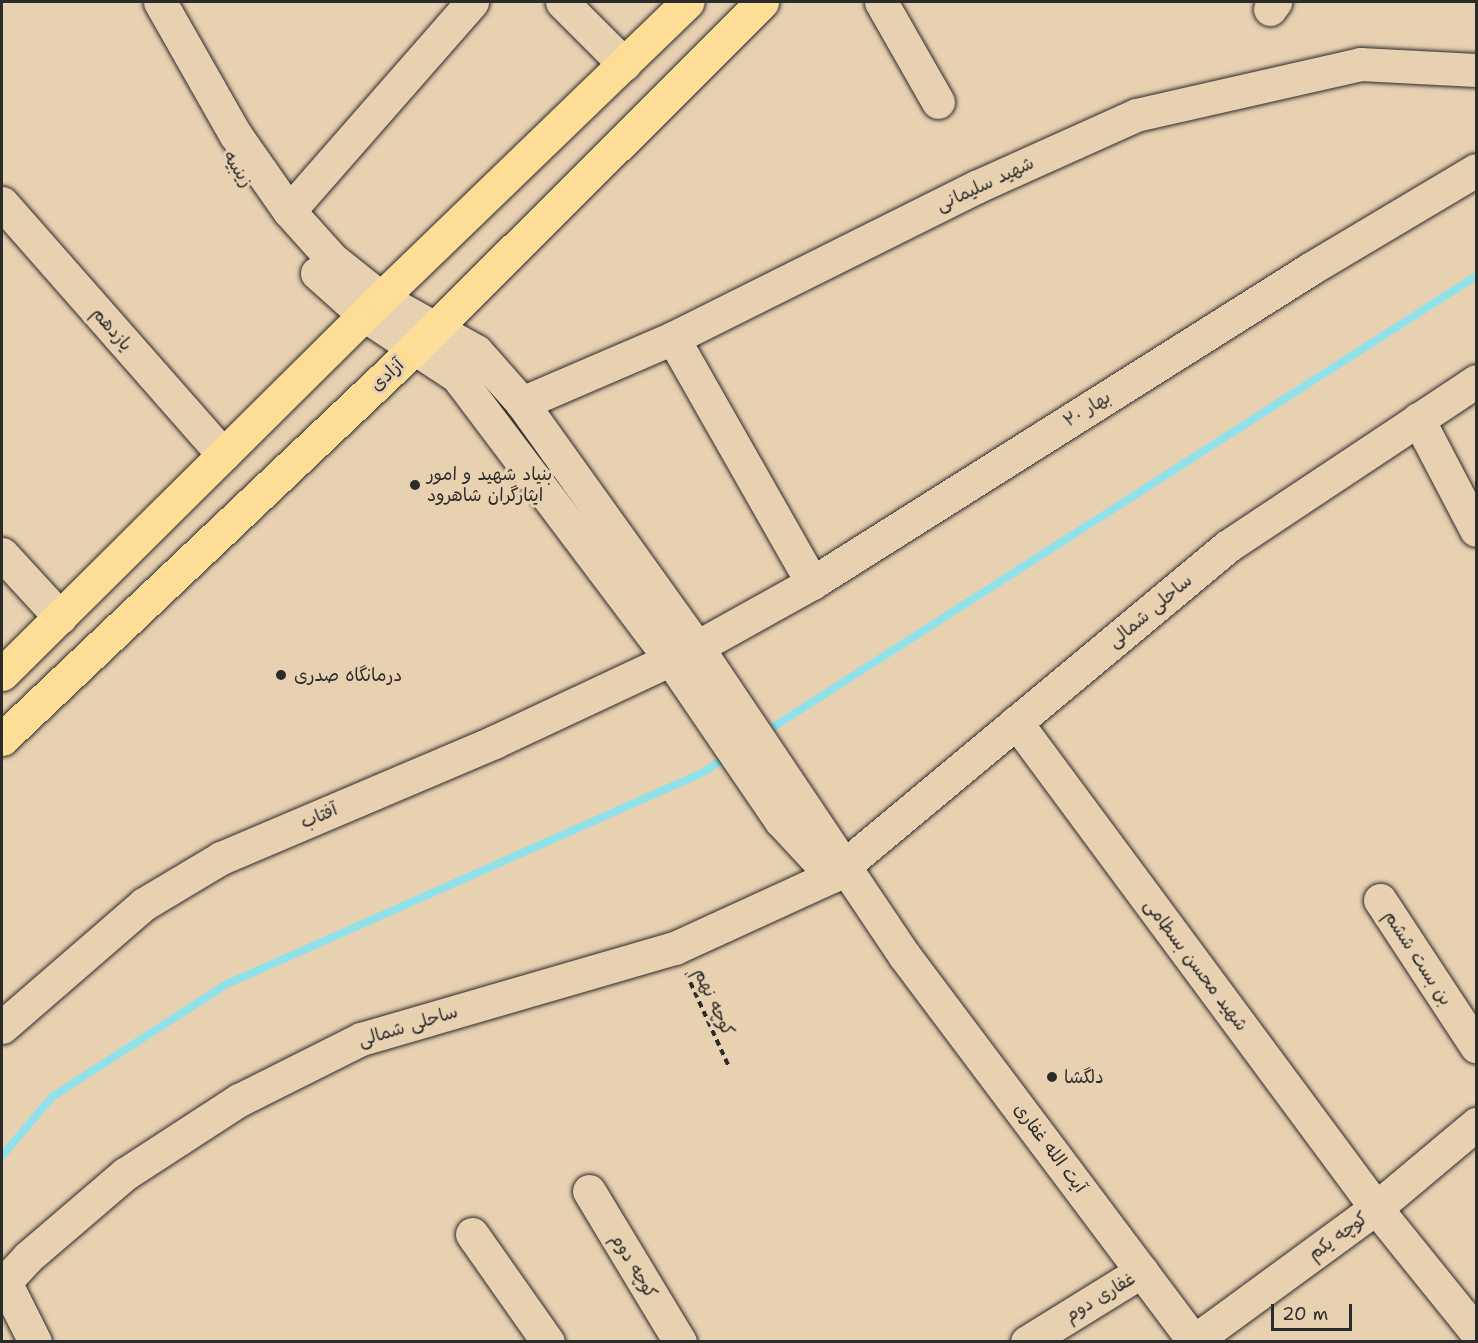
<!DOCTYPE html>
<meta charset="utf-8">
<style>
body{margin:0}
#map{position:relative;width:1478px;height:1343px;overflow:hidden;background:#e8d1b1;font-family:"Shantell Sans","Playpen Sans Arabic",sans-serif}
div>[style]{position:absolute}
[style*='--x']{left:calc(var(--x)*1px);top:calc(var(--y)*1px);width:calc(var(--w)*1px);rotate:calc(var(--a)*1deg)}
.stream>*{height:8px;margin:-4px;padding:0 4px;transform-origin:4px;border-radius:4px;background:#90e1e9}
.path>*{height:4px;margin-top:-2px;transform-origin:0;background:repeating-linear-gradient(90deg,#2b2b2b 0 6px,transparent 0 10.5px)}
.roads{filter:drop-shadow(0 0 2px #2b2b2b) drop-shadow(0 0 2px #2b2b2b)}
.minor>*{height:33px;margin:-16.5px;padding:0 16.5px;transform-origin:16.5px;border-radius:16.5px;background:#e8d1b1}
.major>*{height:33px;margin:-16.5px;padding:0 16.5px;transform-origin:16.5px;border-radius:16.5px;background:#fedd96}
.dots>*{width:16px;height:16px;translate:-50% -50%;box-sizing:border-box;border:3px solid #e8d1b1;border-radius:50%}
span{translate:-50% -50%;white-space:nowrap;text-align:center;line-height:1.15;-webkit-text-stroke:6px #e8d1b1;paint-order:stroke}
.street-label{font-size:18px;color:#2b2b2b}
.poi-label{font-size:18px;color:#2b2b2b}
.left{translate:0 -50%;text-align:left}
.frame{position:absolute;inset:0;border:3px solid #2b2b2b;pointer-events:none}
.scale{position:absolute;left:1271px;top:1304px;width:81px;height:27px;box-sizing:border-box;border:3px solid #2b2b2b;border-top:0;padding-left:8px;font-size:18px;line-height:21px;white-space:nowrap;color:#2b2b2b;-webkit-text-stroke:4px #e8d1b1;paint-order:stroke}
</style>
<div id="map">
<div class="stream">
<div style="--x:764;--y:733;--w:846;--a:-32.69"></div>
<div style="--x:2;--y:1156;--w:77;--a:-49.7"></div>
<div style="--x:52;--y:1097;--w:208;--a:-32.9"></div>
<div style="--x:227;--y:984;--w:520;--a:-23.95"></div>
<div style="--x:702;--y:773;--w:31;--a:-33"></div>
</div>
<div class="path">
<div style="--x:686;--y:973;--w:103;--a:65.4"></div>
</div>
<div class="roads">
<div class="minor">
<div style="--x:160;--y:2;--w:152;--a:60.4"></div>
<div style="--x:235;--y:134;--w:94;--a:55"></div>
<div style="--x:289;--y:211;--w:64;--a:48.1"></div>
<div style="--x:332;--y:259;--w:63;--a:38.5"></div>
<div style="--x:381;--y:298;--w:109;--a:29.2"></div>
<div style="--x:476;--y:351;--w:69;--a:48.5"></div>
<div style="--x:522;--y:403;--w:300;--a:54.4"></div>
<div style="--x:697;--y:647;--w:371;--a:56.1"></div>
<div style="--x:904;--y:955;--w:484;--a:53.1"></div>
<div style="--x:562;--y:2;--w:88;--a:45"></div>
<div style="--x:881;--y:2;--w:115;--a:60.3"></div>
<div style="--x:1270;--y:9;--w:9;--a:-54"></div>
<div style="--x:2;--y:203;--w:335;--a:48.7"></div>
<div style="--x:289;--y:211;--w:278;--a:-48.8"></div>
<div style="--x:317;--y:273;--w:63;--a:41.8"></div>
<div style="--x:364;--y:315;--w:111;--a:33.3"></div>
<div style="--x:457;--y:376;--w:356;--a:53"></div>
<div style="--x:671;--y:660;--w:195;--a:55.7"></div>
<div style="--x:781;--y:821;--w:57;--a:47.1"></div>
<div style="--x:673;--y:338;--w:282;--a:60.4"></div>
<div style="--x:522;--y:403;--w:164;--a:-23.3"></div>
<div style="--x:673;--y:338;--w:339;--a:-26.5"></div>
<div style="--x:976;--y:187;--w:175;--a:-24.2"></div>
<div style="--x:1136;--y:115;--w:230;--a:-12.8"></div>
<div style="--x:1360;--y:64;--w:116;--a:3"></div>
<div style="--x:1418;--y:419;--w:125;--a:62.4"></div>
<div style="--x:2;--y:554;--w:86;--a:47.4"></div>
<div style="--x:1016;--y:722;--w:605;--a:53.47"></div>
<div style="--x:1376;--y:1208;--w:159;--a:51.1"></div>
<div style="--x:1380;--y:900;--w:175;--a:56.7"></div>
<div style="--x:2;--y:1027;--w:188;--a:-40.9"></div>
<div style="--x:144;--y:904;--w:90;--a:-30.9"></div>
<div style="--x:221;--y:858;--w:297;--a:-23"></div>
<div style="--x:494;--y:742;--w:224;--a:-25.1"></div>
<div style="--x:697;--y:647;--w:132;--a:-29.1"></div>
<div style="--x:812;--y:583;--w:589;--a:-32.23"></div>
<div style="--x:1310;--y:269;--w:193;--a:-30.8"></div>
<div style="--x:589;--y:1191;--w:176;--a:58.9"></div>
<div style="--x:472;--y:1234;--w:132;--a:54.9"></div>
<div style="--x:5;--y:1282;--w:67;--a:63.4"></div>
<div style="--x:2;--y:1285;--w:38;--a:-47"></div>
<div style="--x:28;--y:1257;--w:128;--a:-40.6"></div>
<div style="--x:125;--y:1174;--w:136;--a:-33"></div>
<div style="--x:239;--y:1100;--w:136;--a:-26.6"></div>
<div style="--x:361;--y:1039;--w:327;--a:-16.2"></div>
<div style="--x:675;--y:948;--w:173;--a:-24.6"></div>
<div style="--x:832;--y:876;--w:515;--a:-39.81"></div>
<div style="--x:1228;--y:546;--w:298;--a:-33.6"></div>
<div style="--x:1194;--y:1341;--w:225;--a:-36.2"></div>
<div style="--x:1376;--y:1208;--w:131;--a:-40"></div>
<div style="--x:1027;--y:1342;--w:135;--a:-31.7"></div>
</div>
<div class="major">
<div style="--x:2;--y:674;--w:534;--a:-44.77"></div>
<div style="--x:381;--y:298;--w:426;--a:-44"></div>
<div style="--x:2;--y:739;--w:569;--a:-43.43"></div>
<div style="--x:415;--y:348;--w:490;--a:-44.9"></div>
</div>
</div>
<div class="dots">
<div style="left:415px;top:485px;background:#2b2b2b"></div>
<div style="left:281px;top:675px;background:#2b2b2b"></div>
<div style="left:1052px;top:1077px;background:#2b2b2b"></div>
</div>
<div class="street-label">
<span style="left:238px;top:169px;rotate:57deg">زینبیه</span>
<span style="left:985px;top:184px;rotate:-25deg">شهید سلیمانی</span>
<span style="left:112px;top:329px;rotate:49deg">یازدهم</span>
<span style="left:387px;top:375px;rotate:-43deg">آزادی</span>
<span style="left:1087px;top:409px;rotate:-32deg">بهار ۲۰</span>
<span style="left:1150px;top:611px;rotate:-40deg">ساحلی شمالی</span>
<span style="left:319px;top:816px;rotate:-23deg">آفتاب</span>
<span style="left:1418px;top:958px;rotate:57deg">بن بست ششم</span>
<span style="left:1196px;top:965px;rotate:53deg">شهید محسن بسطامی</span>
<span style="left:714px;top:1002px;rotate:65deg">کوچه نهم</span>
<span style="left:408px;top:1026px;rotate:-17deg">ساحلی شمالی</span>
<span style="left:1050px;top:1148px;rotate:53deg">آیت الله غفاری</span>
<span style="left:1338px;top:1236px;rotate:-36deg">کوچه یکم</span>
<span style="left:634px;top:1266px;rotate:59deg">کوچه دوم</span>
<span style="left:1100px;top:1297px;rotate:-31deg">غفاری دوم</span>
</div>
<div class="poi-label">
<span class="left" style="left:427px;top:485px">بنیاد شهید و امور<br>ایثارگران شاهرود</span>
<span class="left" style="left:294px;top:675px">درمانگاه صدری</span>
<span class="left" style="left:1064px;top:1077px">دلگشا</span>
</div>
<div class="frame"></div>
<div class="scale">20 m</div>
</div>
